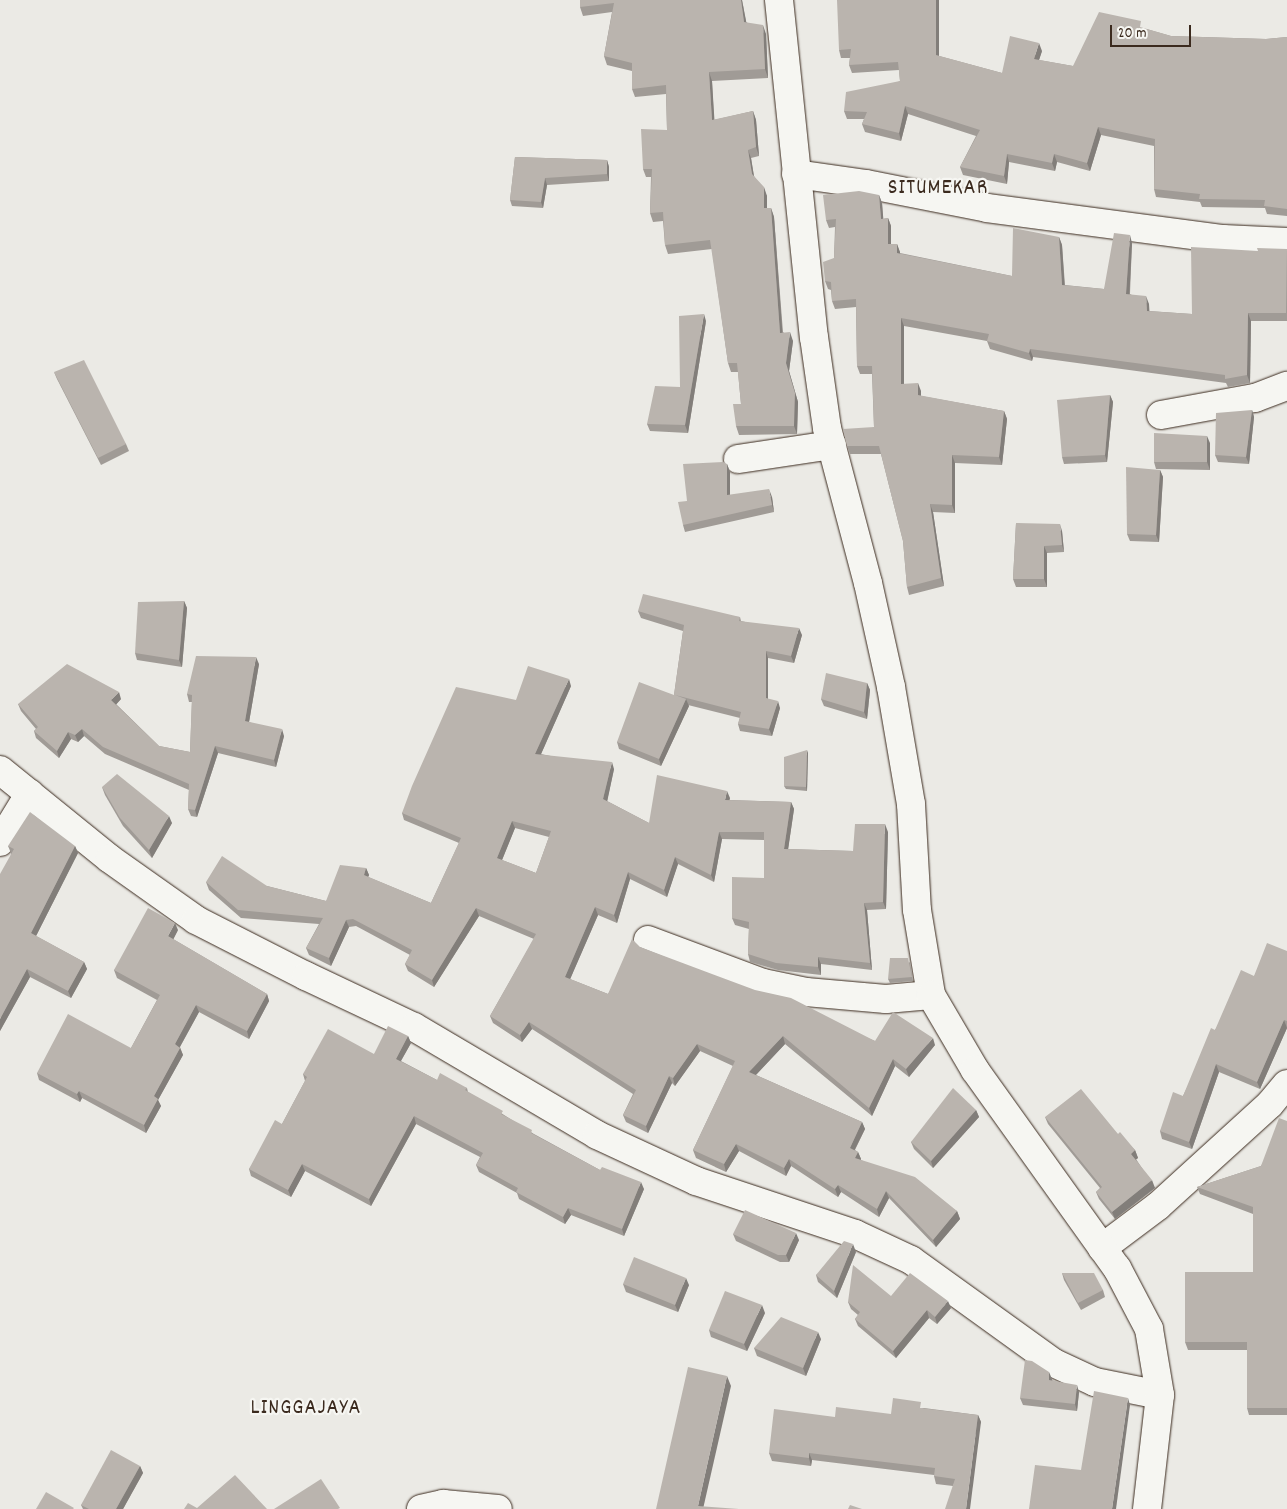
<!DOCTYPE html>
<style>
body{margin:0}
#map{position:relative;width:1287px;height:1509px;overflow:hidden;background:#ebeae5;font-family:Dekko,sans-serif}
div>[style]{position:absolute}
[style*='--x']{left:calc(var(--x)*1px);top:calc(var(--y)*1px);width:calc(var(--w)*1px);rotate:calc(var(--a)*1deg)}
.roads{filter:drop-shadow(0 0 1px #3b2a1e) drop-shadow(0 0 1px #3b2a1e)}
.street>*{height:28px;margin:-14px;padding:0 14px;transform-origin:14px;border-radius:14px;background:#f6f6f2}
.primary>*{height:28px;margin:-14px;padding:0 14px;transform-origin:14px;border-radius:14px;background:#f6f6f2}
.wall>*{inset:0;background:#a09b96}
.shaded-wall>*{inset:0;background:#827e7a}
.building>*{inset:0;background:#bab4ae}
span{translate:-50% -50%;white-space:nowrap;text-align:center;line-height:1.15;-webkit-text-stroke:4.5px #f6f6f2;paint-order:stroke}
.quarter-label{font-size:22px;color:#3b2a1e;letter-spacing:1px}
.scale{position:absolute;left:1110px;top:25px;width:81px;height:22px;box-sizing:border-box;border:2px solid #3b2a1e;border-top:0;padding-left:6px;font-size:15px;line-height:18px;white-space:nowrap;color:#3b2a1e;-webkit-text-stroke:4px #f6f6f2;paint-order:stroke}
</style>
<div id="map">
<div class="roads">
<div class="street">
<div style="--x:796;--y:174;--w:71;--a:8.1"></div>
<div style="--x:866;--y:184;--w:123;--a:11.2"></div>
<div style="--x:987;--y:208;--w:238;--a:7.5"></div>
<div style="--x:1223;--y:239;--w:64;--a:2.7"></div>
<div style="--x:1161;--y:415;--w:96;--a:-10.3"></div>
<div style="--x:1255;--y:398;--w:34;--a:-21"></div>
<div style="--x:738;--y:459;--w:95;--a:-8.5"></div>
<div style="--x:0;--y:770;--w:141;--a:39"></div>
<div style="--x:110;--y:859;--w:105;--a:35.3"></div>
<div style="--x:196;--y:920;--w:123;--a:27"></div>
<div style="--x:306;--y:976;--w:119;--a:25.3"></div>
<div style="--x:414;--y:1027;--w:212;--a:30.5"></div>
<div style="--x:597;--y:1135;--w:109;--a:24.9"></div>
<div style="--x:696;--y:1181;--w:168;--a:18.4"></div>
<div style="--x:855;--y:1234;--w:62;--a:24.9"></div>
<div style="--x:911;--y:1260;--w:176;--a:35.8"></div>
<div style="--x:1054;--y:1363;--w:45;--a:24.9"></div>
<div style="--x:1095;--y:1382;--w:66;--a:11.3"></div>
<div style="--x:0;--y:842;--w:57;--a:-58.5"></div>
<div style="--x:648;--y:940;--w:123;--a:20.5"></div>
<div style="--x:763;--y:983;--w:44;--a:11.8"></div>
<div style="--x:806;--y:992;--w:80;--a:5"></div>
<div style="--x:886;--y:999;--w:45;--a:-5.1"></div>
<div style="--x:1102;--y:1248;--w:70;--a:-36.9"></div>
<div style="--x:1158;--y:1206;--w:151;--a:-42.3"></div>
<div style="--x:1270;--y:1104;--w:26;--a:-50"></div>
<div style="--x:421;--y:1509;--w:23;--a:-13"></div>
<div style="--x:443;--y:1504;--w:55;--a:5.2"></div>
</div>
<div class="primary">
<div style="--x:779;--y:0;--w:339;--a:84.1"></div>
<div style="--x:814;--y:337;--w:92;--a:81.9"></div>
<div style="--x:827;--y:428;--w:160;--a:75.2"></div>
<div style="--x:868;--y:583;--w:107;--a:77.5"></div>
<div style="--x:891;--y:687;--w:119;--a:80.3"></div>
<div style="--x:911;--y:804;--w:106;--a:86.8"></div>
<div style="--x:917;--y:910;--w:86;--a:80.6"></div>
<div style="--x:931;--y:995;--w:87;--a:59.6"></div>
<div style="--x:975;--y:1070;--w:244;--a:54.4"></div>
<div style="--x:1117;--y:1268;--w:69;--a:62.3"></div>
<div style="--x:1149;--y:1329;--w:67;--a:80.5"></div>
<div style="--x:1160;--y:1395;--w:115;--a:96.5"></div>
</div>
</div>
<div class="wall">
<div style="clip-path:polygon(580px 0,742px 0,746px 22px,766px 34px,768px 78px,712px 81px,714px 120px,753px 111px,756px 120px,759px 156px,751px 158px,754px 176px,767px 196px,767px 208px,771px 208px,774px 217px,783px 332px,793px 341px,789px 371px,798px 402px,797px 434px,739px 435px,736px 426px,741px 404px,738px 372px,731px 372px,728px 363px,712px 249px,668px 254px,665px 245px,663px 221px,653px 222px,650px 213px,651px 177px,646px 177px,643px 169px,667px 130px,666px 94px,635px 97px,632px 89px,632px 71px,607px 65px,604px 56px,612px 12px,583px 16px,580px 7px)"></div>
<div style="clip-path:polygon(939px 0,939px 56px,1002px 73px,1042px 51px,1039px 60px,1073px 66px,1143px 28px,1171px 36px,1266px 39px,1287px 37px,1287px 216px,1267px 214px,1265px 208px,1202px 207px,1200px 202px,1156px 197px,1154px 189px,1154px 146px,1101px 135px,1090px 171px,1057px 162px,1055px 171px,1009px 162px,1007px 184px,963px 175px,960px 167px,976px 136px,908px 114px,901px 141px,865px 132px,862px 124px,864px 119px,847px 119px,844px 111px,900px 81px,899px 70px,852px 73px,849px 65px,850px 58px,841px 58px,839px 50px)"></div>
<div style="clip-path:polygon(515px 157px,607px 160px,609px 167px,609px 181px,547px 185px,543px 208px,512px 206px,510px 200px)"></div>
<div style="clip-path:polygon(879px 195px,882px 203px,883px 219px,888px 218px,891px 226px,891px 244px,897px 244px,900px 253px,1012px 276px,1059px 237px,1062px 245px,1065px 285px,1104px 289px,1132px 243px,1130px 294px,1149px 304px,1149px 311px,1192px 314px,1258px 251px,1287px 249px,1287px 321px,1251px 321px,1250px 383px,1228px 387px,1226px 383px,1033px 357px,1032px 361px,990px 349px,987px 341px,904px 326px,904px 384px,921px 391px,921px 396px,1004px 411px,1007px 419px,1002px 465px,955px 463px,955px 513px,933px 512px,944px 586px,909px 595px,907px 587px,903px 541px,881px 454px,850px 454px,847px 446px,874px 427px,872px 374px,860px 374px,857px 366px,856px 307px,835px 309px,832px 301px,831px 290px,828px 289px,825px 281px,834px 258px,835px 227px,829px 228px,826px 220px)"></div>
<div style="clip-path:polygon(706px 321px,688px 433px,650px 431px,647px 424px,680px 387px)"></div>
<div style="clip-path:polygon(54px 372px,126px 444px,129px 451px,101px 465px,57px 379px)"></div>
<div style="clip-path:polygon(1110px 395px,1113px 402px,1107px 462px,1064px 464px,1062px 457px)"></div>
<div style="clip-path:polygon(1252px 410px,1254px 417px,1249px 464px,1218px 462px,1215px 455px)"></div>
<div style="clip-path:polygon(1210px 443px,1210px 470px,1156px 469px,1154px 462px)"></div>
<div style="clip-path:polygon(727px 464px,730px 472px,730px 495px,772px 497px,774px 512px,685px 532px,683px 525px,687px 501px)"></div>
<div style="clip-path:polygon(1160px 470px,1163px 477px,1159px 542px,1130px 541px,1127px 534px)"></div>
<div style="clip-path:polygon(1016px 523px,1062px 531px,1064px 552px,1047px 553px,1047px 587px,1016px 587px,1013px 579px)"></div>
<div style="clip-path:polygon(184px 601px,187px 608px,182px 667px,137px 660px,135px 653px)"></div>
<div style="clip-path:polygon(638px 611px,740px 617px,741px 621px,802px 635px,794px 663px,768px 658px,768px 699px,780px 708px,772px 736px,740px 731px,738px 724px,740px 718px,688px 705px,689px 706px,661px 766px,619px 749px,617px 742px,674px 695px,683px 631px,641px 618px)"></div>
<div style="clip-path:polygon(259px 664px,249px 722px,284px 736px,276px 767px,218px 753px,197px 817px,191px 816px,188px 809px,189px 790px,105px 754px,84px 736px,78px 742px,71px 739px,59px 758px,36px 738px,34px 731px,36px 729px,21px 711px,18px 704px,121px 699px,116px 704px,159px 746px,190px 752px,192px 702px,189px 702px,187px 694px)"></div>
<div style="clip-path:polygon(867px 683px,870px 690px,867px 719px,824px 706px,821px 699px)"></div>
<div style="clip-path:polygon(evenodd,571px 686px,541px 754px,614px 769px,607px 801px,649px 823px,730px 798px,729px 800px,791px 802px,794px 809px,788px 849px,853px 851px,888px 832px,886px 909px,867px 910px,872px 970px,821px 964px,821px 975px,778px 970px,750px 962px,748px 954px,749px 929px,735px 925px,732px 918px,764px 878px,764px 840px,722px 839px,714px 882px,678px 864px,667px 897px,630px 879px,617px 923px,598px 915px,570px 979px,608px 994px,640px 947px,875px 1041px,935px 1045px,909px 1077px,895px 1066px,872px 1116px,785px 1044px,756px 1075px,862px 1122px,865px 1129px,855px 1150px,858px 1152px,861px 1159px,861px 1160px,957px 1211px,960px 1219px,936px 1247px,889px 1198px,879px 1217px,841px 1192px,838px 1197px,791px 1166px,786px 1176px,739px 1151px,726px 1172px,696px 1158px,693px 1150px,733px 1066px,700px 1051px,675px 1086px,672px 1083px,648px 1133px,626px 1122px,623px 1115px,633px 1094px,532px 1029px,522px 1042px,493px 1023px,490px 1016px,534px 939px,479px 916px,434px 987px,408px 971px,405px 964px,410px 955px,356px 926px,349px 927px,331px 966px,309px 955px,306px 948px,319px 924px,241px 918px,209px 890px,206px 882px,267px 886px,326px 901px,366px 868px,369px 875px,368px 877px,431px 903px,459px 843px,404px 820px,402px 813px,516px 700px,571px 686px,515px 828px,549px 837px,536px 873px,502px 860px,515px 828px)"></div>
<div style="clip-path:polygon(808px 753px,807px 791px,786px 789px,784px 786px)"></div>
<div style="clip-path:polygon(102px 787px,172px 823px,152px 858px,123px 826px,105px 795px)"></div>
<div style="clip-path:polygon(8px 846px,75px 846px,78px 853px,36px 936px,84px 962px,87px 969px,71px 998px,30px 977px,0 1031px,11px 853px)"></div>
<div style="clip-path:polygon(178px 930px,173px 939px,267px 994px,269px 1001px,249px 1039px,199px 1012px,180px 1047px,183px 1055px,158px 1100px,161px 1106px,146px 1133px,82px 1098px,80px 1102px,39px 1080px,37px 1073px,131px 1048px,157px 1000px,117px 978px,114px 970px)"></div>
<div style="clip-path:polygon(1287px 951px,1287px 1028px,1260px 1089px,1219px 1072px,1192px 1149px,1162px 1139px,1160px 1131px,1183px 1096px,1215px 1030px,1254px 976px)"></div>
<div style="clip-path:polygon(910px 962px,913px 981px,890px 983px,888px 979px)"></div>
<div style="clip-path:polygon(408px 1036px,411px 1043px,401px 1061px,437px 1080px,467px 1088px,468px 1092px,534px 1134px,600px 1170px,644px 1189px,624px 1236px,571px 1215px,565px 1224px,519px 1199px,517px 1193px,479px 1172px,476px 1165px,480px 1157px,416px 1124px,371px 1206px,305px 1171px,291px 1197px,251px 1176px,249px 1169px,282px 1124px,305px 1081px,303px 1074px,374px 1054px)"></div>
<div style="clip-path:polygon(976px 1110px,979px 1117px,933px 1168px,914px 1149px,911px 1142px)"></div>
<div style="clip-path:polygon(1045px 1117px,1118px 1134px,1135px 1150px,1138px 1158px,1136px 1159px,1155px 1188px,1115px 1219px,1099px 1199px,1096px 1192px,1100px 1188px,1048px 1124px)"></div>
<div style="clip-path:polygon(1287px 1121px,1287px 1415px,1249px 1415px,1247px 1408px,1247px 1350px,1188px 1350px,1185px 1342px,1253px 1272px,1253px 1214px,1200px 1194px,1197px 1187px,1261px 1166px)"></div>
<div style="clip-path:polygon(733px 1234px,799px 1240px,789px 1262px,780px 1262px,736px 1241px)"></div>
<div style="clip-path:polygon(856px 1252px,837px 1298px,818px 1282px,816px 1275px)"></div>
<div style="clip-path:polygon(1062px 1273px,1103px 1290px,1105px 1297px,1081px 1310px,1064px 1280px)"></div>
<div style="clip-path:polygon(623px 1284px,689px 1285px,678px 1312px,626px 1292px)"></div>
<div style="clip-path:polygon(891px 1296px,951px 1308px,937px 1324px,929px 1318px,896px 1358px,858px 1326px,855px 1319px,858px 1315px,851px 1309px,848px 1302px)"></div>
<div style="clip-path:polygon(765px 1313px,747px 1351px,711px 1337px,709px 1330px)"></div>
<div style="clip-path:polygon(821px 1339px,806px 1376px,757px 1356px,754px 1348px)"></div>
<div style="clip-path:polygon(1052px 1379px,1052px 1380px,1079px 1392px,1077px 1411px,1023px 1405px,1020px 1398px)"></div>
<div style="clip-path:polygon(924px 1408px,978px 1415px,981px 1422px,953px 1486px,936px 1484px,934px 1476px,934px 1475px,812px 1460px,811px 1466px,772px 1461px,769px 1453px,835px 1417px,891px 1414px)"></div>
<div style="clip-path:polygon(140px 1466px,143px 1473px,123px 1509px,83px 1509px,81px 1505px)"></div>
</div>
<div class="shaded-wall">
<div style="clip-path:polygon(741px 0,742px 0,748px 31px,744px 22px)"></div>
<div style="clip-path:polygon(936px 0,939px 0,939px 63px,936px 55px)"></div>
<div style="clip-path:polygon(763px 25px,766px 34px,768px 78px,765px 69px)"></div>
<div style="clip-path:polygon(1039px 43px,1042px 51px,1037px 66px,1034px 59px)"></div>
<div style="clip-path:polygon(709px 72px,712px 81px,715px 129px,712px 120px)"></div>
<div style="clip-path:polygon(905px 106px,908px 114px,901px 141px,899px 133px)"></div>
<div style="clip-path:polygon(753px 111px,756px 120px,759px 156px,756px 147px)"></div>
<div style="clip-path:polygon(1098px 127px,1101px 135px,1090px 171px,1087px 163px)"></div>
<div style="clip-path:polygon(748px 150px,751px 158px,755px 183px,752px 174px)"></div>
<div style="clip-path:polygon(1007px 154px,1009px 162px,1007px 184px,1004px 176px)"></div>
<div style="clip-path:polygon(1054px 154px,1057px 162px,1055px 171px,1052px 163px)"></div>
<div style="clip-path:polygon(607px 160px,609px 167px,609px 181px,607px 174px)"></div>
<div style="clip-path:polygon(545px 178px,547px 185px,543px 208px,541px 202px)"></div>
<div style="clip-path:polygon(764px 187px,767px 196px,767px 217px,764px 208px)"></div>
<div style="clip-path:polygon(879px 195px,882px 203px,884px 227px,881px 219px)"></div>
<div style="clip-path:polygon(771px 208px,774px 217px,783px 341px,780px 333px)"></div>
<div style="clip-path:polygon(888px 218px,891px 226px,891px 252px,888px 244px)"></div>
<div style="clip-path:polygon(1130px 235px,1132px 243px,1129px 302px,1126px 294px)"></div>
<div style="clip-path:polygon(1059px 237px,1062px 245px,1065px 293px,1062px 285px)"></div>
<div style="clip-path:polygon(897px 244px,900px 252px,900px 261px,897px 253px)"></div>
<div style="clip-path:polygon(1146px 296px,1149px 304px,1150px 319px,1147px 311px)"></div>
<div style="clip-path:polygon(1248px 313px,1251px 321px,1250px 383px,1247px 375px)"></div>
<div style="clip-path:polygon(704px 314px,706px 321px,688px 433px,685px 425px)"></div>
<div style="clip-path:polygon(901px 318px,904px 326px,904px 392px,901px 384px)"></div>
<div style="clip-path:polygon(790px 332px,793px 341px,789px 371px,798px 402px,797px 434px,794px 426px,786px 363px)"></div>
<div style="clip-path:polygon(1030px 349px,1033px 357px,1032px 361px,1029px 353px)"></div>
<div style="clip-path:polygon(918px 383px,921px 391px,921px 403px,918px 395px)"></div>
<div style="clip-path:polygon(1110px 395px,1113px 402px,1107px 462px,1105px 455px)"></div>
<div style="clip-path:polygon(1252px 410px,1254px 417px,1249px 464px,1246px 457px)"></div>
<div style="clip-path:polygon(1004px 411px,1007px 419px,1002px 465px,999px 457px)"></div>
<div style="clip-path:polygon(1207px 436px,1210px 443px,1210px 470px,1207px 462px)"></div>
<div style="clip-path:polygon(952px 455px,955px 463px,955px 513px,952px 505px)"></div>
<div style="clip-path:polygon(727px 464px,730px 472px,730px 502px,727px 495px)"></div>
<div style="clip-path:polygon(1160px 470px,1163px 477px,1159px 542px,1156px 535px)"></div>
<div style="clip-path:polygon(769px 489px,772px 497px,774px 512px,772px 505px)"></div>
<div style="clip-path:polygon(930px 504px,933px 512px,944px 586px,941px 578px)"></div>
<div style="clip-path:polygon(1060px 524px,1062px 531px,1064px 552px,1062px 545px)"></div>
<div style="clip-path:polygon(1044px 546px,1047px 553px,1047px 587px,1044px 579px)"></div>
<div style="clip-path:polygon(184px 601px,187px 608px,182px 667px,179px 660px)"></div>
<div style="clip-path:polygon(799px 628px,802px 635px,794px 663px,791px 656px)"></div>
<div style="clip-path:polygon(766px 651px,768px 658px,768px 705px,766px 698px)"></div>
<div style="clip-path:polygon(256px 657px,259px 664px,248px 728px,245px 721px)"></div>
<div style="clip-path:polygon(569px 679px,571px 686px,538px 761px,535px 754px)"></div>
<div style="clip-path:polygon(867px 683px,870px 690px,867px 719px,864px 712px)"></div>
<div style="clip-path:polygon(119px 692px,121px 699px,114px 707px,111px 700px)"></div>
<div style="clip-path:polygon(686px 699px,689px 706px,661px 766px,659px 759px)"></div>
<div style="clip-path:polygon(778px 701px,780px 708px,772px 736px,769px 729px)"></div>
<div style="clip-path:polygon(82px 729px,84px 736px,78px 742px,75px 735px)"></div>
<div style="clip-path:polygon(282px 729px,284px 736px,276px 767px,274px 760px)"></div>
<div style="clip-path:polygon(68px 732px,71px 739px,59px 758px,57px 751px)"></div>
<div style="clip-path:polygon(215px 746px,218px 753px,197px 817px,195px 810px)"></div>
<div style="clip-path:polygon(807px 750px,808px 753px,807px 791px,806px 787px)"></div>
<div style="clip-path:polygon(612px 762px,614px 769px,606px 807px,603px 799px)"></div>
<div style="clip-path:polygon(727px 791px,730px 798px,728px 807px,725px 800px)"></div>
<div style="clip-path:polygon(791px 802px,794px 809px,787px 857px,784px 849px)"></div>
<div style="clip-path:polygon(169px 816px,172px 823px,152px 858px,149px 850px)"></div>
<div style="clip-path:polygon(512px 821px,515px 828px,500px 865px,497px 858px)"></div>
<div style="clip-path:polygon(885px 824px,888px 832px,886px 909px,883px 902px)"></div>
<div style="clip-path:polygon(719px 832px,722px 839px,714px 882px,711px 875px)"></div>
<div style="clip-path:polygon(75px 846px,78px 853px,34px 940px,31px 933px)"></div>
<div style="clip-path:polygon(675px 857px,678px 864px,667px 897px,664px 890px)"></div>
<div style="clip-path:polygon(366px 868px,369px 875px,366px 882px,364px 875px)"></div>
<div style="clip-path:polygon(628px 872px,630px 879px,617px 923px,614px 915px)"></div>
<div style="clip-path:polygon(864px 903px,867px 910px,872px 970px,870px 963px)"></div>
<div style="clip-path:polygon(595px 907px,598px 915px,568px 984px,565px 977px)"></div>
<div style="clip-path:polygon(476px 908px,479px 916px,434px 987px,432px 980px)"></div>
<div style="clip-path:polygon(346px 920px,349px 927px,331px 966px,329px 958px)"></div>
<div style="clip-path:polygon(175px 923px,178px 930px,171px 944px,168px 936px)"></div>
<div style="clip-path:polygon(818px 957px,821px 964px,821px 975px,818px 967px)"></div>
<div style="clip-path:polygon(84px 962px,87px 969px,71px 998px,68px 991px)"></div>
<div style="clip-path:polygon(27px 969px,30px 977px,0 1031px,0 1019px)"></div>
<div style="clip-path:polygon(267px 994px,269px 1001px,249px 1039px,247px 1031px)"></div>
<div style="clip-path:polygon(196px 1005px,199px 1012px,177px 1052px,175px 1044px)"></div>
<div style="clip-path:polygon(1284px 1020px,1287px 1028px,1260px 1089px,1257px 1082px)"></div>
<div style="clip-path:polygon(529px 1022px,532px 1029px,522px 1042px,520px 1035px)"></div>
<div style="clip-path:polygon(408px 1036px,411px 1043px,398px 1066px,396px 1059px)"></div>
<div style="clip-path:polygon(783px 1036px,785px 1044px,752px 1079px,749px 1072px)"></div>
<div style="clip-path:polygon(933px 1038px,935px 1045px,909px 1077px,906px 1069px)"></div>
<div style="clip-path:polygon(697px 1044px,700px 1051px,675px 1086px,673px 1078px)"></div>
<div style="clip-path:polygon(180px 1048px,183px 1055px,158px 1100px,161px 1106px,146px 1133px,144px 1125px,154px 1096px)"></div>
<div style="clip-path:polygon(893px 1059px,895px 1066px,872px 1116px,869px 1108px)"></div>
<div style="clip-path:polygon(1216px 1064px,1219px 1072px,1192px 1149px,1189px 1142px)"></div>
<div style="clip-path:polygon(669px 1076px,672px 1083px,648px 1133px,646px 1126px)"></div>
<div style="clip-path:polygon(79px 1091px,82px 1098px,80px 1102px,77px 1094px)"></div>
<div style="clip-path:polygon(976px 1110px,979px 1117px,933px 1168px,931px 1161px)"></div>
<div style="clip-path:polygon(414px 1116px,416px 1124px,371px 1206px,369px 1199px)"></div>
<div style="clip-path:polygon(862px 1122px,865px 1129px,852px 1155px,850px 1148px)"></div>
<div style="clip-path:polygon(736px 1144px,739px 1151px,726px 1172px,724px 1164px)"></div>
<div style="clip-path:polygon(1135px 1150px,1138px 1158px,1134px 1161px,1131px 1154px)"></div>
<div style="clip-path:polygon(858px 1152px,861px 1159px,857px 1166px,855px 1158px)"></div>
<div style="clip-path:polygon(789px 1159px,791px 1166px,786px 1176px,784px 1168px)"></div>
<div style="clip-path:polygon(302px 1164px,305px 1171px,291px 1197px,288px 1190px)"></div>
<div style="clip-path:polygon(1152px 1180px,1155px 1188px,1115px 1219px,1112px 1212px)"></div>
<div style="clip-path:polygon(641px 1182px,644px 1189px,624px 1236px,622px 1229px)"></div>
<div style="clip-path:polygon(838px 1185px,841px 1192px,838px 1197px,835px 1189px)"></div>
<div style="clip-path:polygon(886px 1191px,889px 1198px,879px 1217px,877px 1209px)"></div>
<div style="clip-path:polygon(568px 1208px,571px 1215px,565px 1224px,563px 1217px)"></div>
<div style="clip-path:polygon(957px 1211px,960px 1219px,936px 1247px,933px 1240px)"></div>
<div style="clip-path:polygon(796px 1233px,799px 1240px,789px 1262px,786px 1255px)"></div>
<div style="clip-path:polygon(853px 1244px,856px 1252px,837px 1298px,834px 1291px)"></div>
<div style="clip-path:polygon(686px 1278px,689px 1285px,678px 1312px,675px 1305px)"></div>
<div style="clip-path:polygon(948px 1301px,951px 1308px,937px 1324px,935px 1317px)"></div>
<div style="clip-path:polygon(762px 1305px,765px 1313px,747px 1351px,744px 1344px)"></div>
<div style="clip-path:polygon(927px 1310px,929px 1318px,896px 1358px,893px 1351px)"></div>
<div style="clip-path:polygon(818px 1332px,821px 1339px,806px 1376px,803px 1368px)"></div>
<div style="clip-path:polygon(1049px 1372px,1052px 1379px,1051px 1387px,1049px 1380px)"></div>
<div style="clip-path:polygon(727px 1376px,731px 1386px,703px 1509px,698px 1506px)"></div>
<div style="clip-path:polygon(1077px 1385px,1079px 1392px,1077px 1411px,1075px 1404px)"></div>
<div style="clip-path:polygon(1128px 1398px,1130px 1405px,1116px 1509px,1112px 1509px)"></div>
<div style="clip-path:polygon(978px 1415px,981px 1422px,970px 1509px,966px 1509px)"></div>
<div style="clip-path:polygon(809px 1453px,812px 1460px,811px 1466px,809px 1458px)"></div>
<div style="clip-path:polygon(140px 1466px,143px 1473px,123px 1509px,116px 1509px)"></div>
</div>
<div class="building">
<div style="clip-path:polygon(580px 0,741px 0,744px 22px,763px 25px,765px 69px,709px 72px,712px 120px,753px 111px,756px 147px,748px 150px,752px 174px,764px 187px,764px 208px,771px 208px,780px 333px,790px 332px,786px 363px,795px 393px,794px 426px,736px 426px,733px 404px,741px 404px,737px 363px,728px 363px,710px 240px,665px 245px,663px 212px,650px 213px,652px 169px,643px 169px,641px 129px,667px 130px,666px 85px,632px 89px,632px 63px,604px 56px,614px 3px,580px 7px)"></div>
<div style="clip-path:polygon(837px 0,936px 0,936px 55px,1002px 73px,1010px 36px,1039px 43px,1034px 59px,1073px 66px,1099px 12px,1141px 21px,1140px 27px,1171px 36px,1266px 39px,1287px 37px,1287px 209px,1264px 206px,1265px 200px,1199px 199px,1200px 194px,1154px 189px,1155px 139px,1098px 127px,1087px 163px,1054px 154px,1052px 163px,1007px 154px,1004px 176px,960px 167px,980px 130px,905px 106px,899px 133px,862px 124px,867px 112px,844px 111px,846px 92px,900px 81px,898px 62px,849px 65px,851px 49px,839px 50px)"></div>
<div style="clip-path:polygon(515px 157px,607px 160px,607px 174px,545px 178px,541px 202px,510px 200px)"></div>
<div style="clip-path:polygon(859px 191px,879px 195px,881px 219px,888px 218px,888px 244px,897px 244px,897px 253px,1012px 276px,1013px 228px,1059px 237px,1062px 285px,1104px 289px,1114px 233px,1130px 235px,1126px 294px,1146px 296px,1147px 311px,1192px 314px,1191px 247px,1258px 251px,1257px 248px,1287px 249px,1286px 313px,1248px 313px,1247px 375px,1225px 379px,1225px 375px,1030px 349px,1029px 353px,987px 341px,989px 334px,901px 318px,901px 384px,918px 383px,918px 395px,1004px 411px,999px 457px,952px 455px,952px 505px,930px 504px,941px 578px,907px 587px,903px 541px,879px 446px,847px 446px,843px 429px,874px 427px,872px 366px,857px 366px,856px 299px,832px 301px,831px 282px,825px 281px,823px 262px,834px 258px,836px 219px,826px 220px,823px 195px)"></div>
<div style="clip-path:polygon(704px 314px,685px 425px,647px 424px,655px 386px,680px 387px,679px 316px)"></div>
<div style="clip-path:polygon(84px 360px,126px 444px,98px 458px,54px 372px)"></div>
<div style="clip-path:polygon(1110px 395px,1105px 455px,1062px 457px,1057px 400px)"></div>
<div style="clip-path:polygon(1252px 410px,1246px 457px,1215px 455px,1216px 413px)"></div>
<div style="clip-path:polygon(1154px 433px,1207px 436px,1207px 462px,1154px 462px)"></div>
<div style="clip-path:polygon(723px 462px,727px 464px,727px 495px,769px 489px,772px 505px,683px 525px,678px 502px,687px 501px,683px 464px)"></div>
<div style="clip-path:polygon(1126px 467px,1160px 470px,1156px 535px,1127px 534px)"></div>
<div style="clip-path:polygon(1016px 523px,1060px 524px,1062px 545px,1044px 546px,1044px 579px,1013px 579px)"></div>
<div style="clip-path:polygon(643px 594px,740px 617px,739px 621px,799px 628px,791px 656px,766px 651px,766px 698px,778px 701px,769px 729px,738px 724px,741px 712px,675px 695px,686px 699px,659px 759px,617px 742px,639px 682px,674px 695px,684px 625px,638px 611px)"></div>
<div style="clip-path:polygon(184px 601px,179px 660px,135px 653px,138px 602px)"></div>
<div style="clip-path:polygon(196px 656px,256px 657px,245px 721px,282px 729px,274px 760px,215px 746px,195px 810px,188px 809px,189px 784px,103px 747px,82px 729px,75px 735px,68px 732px,57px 751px,34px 731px,38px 727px,18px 704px,67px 664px,119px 692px,111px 700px,159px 746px,190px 752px,192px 695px,187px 694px)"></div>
<div style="clip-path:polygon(evenodd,528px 666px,569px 679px,535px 754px,612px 762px,603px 799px,649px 823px,657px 775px,727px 791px,725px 800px,791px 802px,784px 849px,853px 851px,855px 824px,885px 824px,883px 902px,864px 903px,870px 963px,818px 957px,818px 967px,776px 963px,748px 954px,749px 922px,732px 918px,732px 877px,764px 878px,764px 832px,719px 832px,711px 875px,675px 857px,664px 890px,628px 872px,614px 915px,595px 907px,565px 977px,608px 994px,632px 939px,640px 947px,755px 990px,791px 998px,875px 1041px,893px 1012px,933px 1038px,906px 1069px,893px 1059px,869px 1108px,783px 1036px,749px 1072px,862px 1122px,850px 1148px,858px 1152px,855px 1158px,915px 1177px,957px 1211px,933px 1240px,886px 1191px,877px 1209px,838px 1185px,835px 1189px,789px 1159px,784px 1168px,736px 1144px,724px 1164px,693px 1150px,735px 1061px,697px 1044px,673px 1078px,669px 1076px,646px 1126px,623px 1115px,636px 1090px,529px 1022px,520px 1035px,490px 1016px,536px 934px,476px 908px,432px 980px,405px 964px,412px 950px,353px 919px,346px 920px,329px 958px,306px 948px,323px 918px,238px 910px,206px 882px,222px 856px,267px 886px,326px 901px,340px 865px,366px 868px,364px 875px,431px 903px,461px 838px,402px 813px,412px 786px,456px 687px,516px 700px,528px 666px,512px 821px,551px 831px,536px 873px,497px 858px,512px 821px)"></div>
<div style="clip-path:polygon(826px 673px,867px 683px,864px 712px,821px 699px)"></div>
<div style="clip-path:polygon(807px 750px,806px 787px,784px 786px,784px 757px)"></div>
<div style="clip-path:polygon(117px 774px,169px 816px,149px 850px,120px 818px,102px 787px)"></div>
<div style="clip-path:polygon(30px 812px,75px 846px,31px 933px,84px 962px,68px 991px,27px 969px,0 1019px,0 874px,14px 849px,8px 846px)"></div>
<div style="clip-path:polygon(148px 908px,175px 923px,168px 936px,267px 994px,247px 1031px,196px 1005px,175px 1044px,180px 1048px,154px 1096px,158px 1099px,144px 1125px,79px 1091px,77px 1094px,37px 1073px,68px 1014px,131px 1048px,160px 995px,114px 970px)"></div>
<div style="clip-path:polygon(1267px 943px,1287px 951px,1287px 1021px,1284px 1020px,1257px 1082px,1216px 1064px,1189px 1142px,1160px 1131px,1173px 1092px,1183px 1096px,1211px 1028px,1215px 1030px,1241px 970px,1254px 976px)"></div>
<div style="clip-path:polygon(890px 958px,908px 958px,912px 977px,888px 979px)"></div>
<div style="clip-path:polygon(388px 1026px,408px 1036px,396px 1059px,437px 1080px,440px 1073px,467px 1088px,465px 1090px,503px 1111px,501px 1114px,532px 1130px,531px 1133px,600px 1170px,602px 1167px,641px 1182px,622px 1229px,568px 1208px,563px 1217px,516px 1192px,518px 1188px,476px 1165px,483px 1153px,414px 1116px,369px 1199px,302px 1164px,288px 1190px,249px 1169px,275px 1120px,282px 1124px,307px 1077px,303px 1074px,328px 1029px,374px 1054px)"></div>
<div style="clip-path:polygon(953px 1088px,976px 1110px,931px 1161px,911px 1142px)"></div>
<div style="clip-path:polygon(1081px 1089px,1118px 1134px,1120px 1132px,1135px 1150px,1131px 1154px,1152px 1180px,1112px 1212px,1096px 1192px,1102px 1187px,1045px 1117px)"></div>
<div style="clip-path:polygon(1279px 1118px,1287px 1121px,1287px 1408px,1247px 1408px,1247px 1342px,1185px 1342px,1185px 1272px,1253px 1272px,1253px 1207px,1197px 1187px,1261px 1166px)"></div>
<div style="clip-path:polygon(745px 1210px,796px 1233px,786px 1255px,778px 1255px,733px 1234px)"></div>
<div style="clip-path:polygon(844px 1241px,853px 1244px,834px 1291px,816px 1275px)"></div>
<div style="clip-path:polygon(634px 1257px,686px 1278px,675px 1305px,623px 1284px)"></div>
<div style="clip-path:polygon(853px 1265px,891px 1296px,910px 1273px,948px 1301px,935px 1317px,927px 1310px,893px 1351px,855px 1319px,860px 1312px,848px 1302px)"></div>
<div style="clip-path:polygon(1062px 1273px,1094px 1273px,1103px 1290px,1078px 1303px)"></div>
<div style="clip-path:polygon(725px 1291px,762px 1305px,744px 1344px,709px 1330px)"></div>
<div style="clip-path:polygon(781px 1317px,818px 1332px,803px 1368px,754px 1348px)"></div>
<div style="clip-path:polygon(1025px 1360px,1032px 1361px,1049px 1372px,1049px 1380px,1077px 1385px,1075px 1404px,1020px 1398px)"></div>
<div style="clip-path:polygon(688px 1367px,727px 1376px,698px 1506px,739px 1509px,656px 1509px)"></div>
<div style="clip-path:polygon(1094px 1391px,1128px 1398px,1112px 1509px,1029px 1509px,1035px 1465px,1081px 1470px)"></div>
<div style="clip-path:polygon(893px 1398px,921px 1402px,920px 1408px,978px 1415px,966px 1509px,945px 1509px,955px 1479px,934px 1476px,935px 1468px,809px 1453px,809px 1458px,769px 1453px,774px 1409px,835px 1417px,836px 1407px,891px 1414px)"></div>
<div style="clip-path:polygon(111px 1450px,140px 1466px,116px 1509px,89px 1509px,81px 1505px)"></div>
<div style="clip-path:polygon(235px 1475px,267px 1509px,184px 1509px,188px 1503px,197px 1508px)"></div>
<div style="clip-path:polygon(321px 1479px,340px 1508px,338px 1509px,274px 1509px)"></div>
<div style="clip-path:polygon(46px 1492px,74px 1508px,73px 1509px,36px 1509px)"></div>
<div style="clip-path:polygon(850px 1505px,862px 1509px,848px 1509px)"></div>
</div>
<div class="quarter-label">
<span style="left:938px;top:189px">SITUMEKAR</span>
<span style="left:306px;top:1409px">LINGGAJAYA</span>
</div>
<div class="scale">20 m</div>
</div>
